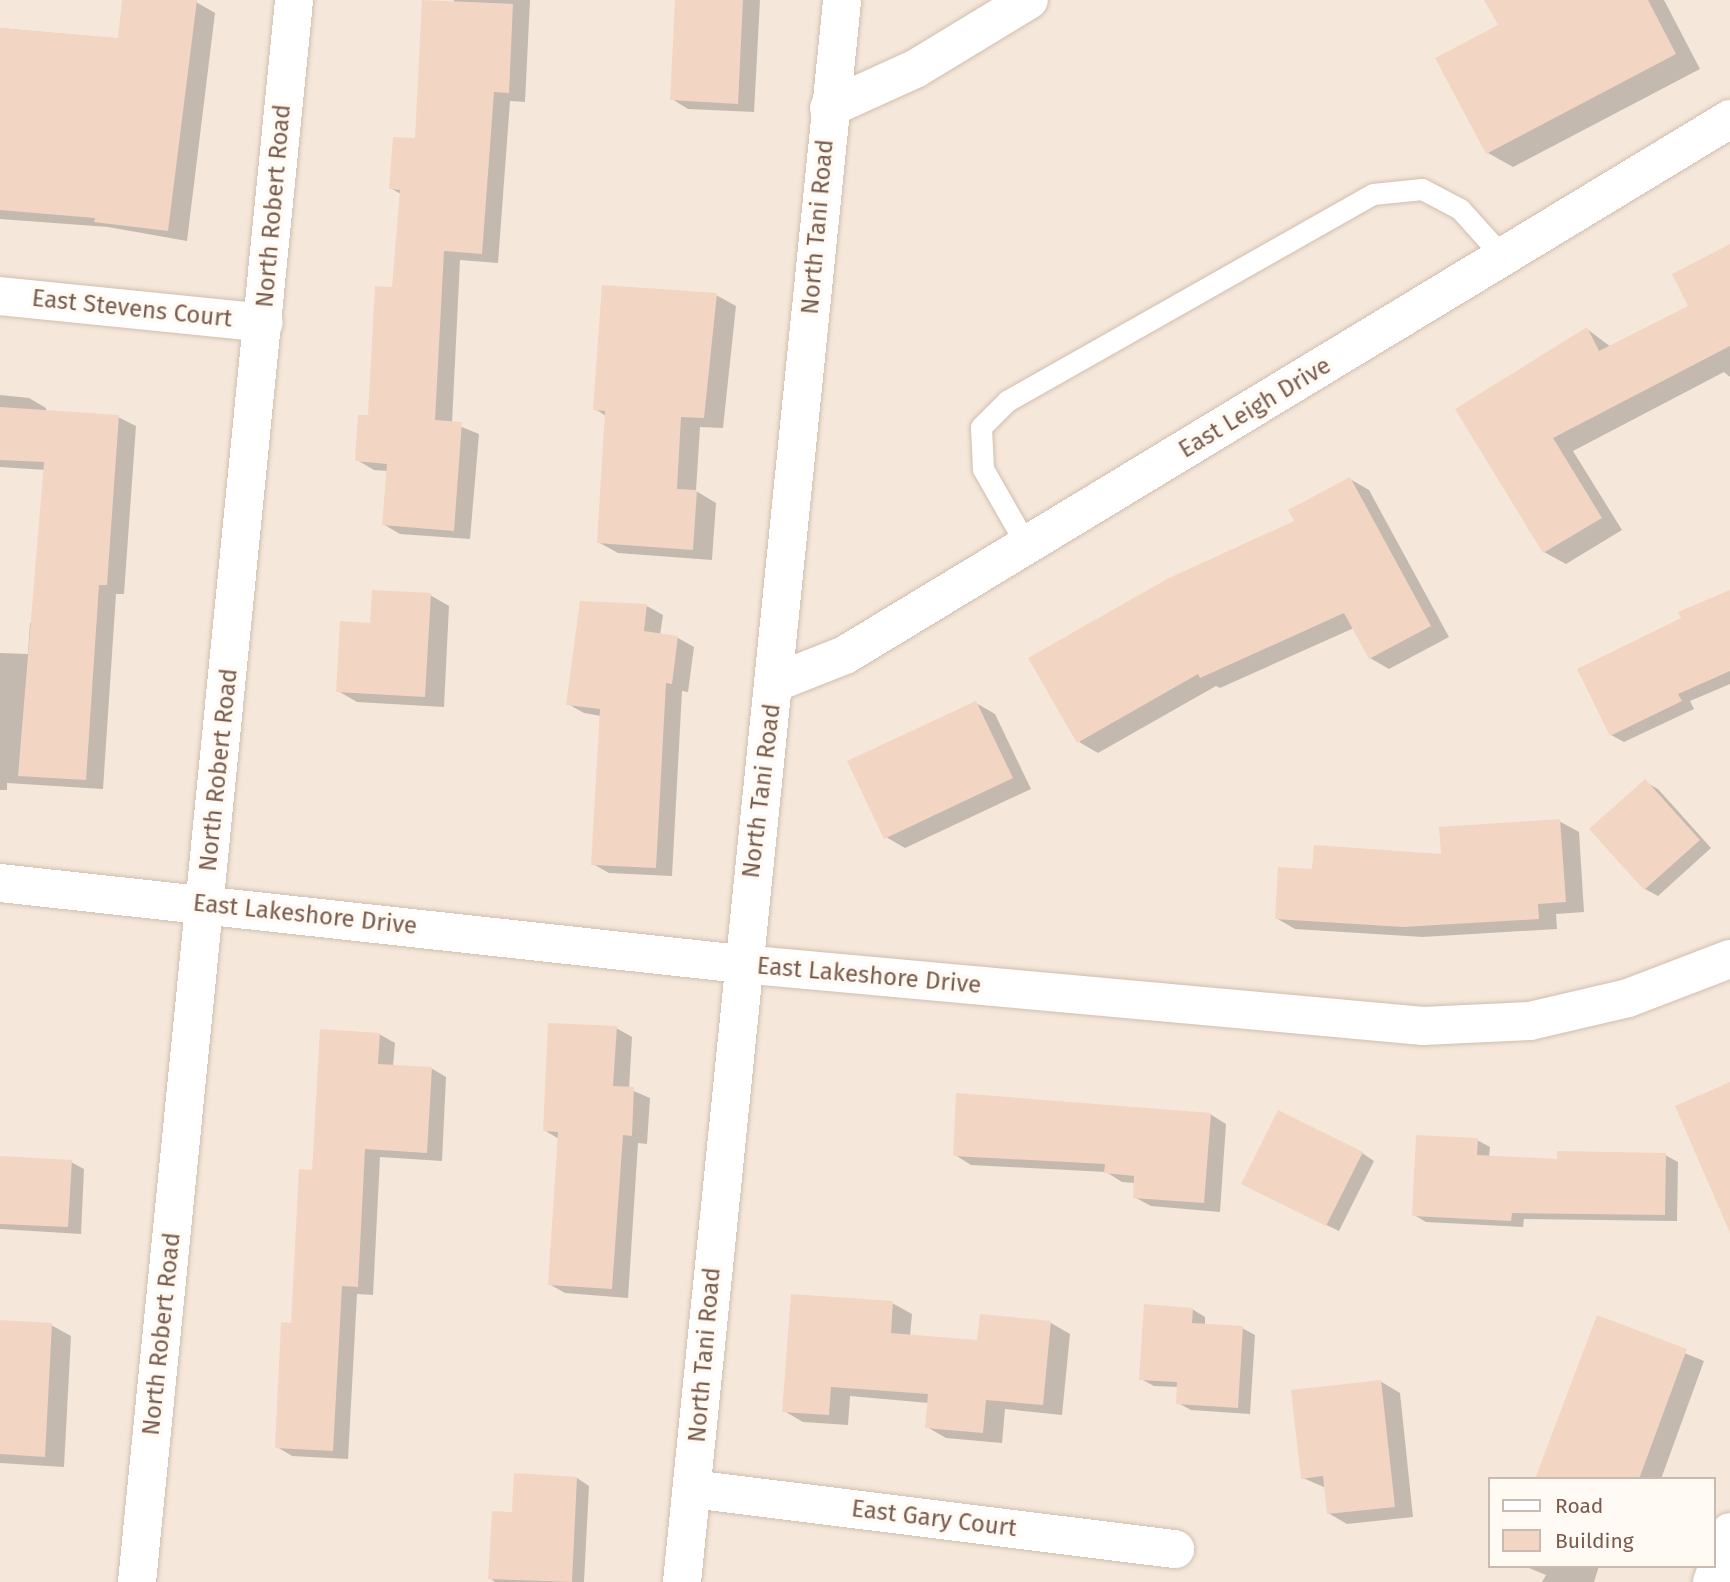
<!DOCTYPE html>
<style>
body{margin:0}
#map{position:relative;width:1730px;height:1582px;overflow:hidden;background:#fdf6ec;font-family:"Fira Sans",sans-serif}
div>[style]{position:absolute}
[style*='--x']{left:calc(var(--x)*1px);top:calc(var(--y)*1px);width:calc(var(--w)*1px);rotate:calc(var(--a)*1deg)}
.residential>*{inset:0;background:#f5e8da}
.shadow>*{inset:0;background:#0003}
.building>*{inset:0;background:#f3d5c3}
.roads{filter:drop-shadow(0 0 2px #d1beb0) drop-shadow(0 0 2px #d1beb0)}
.lane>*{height:21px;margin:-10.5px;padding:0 10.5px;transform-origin:10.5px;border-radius:10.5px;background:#fff}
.street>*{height:38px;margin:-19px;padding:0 19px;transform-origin:19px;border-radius:19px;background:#fff}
.secondary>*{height:38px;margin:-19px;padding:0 19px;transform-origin:19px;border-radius:19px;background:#fff}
span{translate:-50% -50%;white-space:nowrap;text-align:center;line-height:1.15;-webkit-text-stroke:7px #fffaf3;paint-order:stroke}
.street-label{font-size:24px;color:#7a5c4d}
.legend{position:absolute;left:1488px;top:1477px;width:228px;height:91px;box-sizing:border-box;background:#fffaf3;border:2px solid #cabbb1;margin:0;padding:9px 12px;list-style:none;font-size:21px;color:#7a5c4d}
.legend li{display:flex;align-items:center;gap:14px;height:35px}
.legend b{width:35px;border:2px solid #cabbb1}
</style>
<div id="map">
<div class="residential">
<div style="clip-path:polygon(evenodd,0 0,1730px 0,1730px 1582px,0 1582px,0 0,1490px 1479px,1714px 1479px,1714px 1566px,1490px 1566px,1490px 1479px)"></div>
</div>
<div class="shadow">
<div style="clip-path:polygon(124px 0,196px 2px,215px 13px,187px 241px,108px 227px,0 219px,0 28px,119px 39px)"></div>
<div style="clip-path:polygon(454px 0,530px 0,525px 102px,510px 101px,498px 263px,460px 260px,452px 423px,479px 434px,470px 539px,400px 534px,383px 524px,388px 471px,374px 470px,357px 460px,370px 417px,393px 289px,401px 194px,390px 188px,416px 140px)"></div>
<div style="clip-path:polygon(677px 0,760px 0,754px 112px,688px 109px,672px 99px)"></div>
<div style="clip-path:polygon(1510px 0,1664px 0,1700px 69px,1513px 167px,1488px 153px,1500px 26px)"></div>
<div style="clip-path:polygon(1730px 247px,1730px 377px,1724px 372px,1573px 451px,1622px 530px,1566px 564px,1544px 552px,1457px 409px,1587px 329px,1611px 347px,1690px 307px)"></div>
<div style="clip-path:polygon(716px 295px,736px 306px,723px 428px,700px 427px,696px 491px,716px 503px,712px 560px,618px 553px,598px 542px,606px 416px,595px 409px)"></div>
<div style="clip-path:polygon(0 395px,29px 398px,46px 408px,46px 412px,118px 417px,136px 426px,124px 594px,116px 594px,103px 789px,7px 783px,7px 790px,0 790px,0 653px,28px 654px,30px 623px,35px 623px,46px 470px,0 467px)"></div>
<div style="clip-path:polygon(1350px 479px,1369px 490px,1449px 637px,1389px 669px,1370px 658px,1354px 628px,1220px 688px,1216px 686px,1098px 753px,1079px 742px,1297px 522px)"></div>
<div style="clip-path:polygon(1730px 592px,1730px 684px,1690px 701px,1694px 709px,1624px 742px,1611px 735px)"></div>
<div style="clip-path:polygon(430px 595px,449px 606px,444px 707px,357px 702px,338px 691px)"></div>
<div style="clip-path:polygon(581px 603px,647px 606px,663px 615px,660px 635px,678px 638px,694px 647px,688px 692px,682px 691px,672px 876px,609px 873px,593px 864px,601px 716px,584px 713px,568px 704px)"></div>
<div style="clip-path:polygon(976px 703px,995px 714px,1031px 789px,905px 848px,886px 837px)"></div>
<div style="clip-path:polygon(1645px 782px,1658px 789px,1711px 848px,1658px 896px,1645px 889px)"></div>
<div style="clip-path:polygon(1559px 821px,1579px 832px,1584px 912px,1556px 914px,1557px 929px,1423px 937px,1295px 929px,1276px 918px,1314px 871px,1443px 856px)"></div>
<div style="clip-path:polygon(616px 1028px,632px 1037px,629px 1089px,650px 1098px,647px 1144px,638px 1143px,628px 1298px,565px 1293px,549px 1284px,559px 1139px,544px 1130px)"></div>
<div style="clip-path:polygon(379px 1034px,395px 1043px,393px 1066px,431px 1068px,446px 1077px,442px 1161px,380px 1157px,373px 1295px,357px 1294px,348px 1459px,292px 1456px,277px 1447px,314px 1171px)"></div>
<div style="clip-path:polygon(1210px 1114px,1226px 1124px,1220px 1212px,1151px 1206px,1134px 1197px,1135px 1183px,1122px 1182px,1106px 1172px,971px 1165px,955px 1155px)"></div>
<div style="clip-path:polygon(1477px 1140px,1490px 1147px,1489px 1157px,1559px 1161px,1665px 1155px,1678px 1162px,1677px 1221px,1524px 1219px,1523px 1227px,1426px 1222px,1414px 1215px)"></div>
<div style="clip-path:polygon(1362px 1153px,1374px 1161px,1339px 1231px,1256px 1191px)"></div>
<div style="clip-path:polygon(0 1158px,71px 1162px,84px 1169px,81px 1234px,0 1229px)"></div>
<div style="clip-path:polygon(892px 1303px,912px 1314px,910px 1336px,979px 1342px,1051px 1323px,1070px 1334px,1062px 1415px,1005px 1409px,1002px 1443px,946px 1438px,927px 1427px,929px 1403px,850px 1396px,848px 1425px,803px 1422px,784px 1411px)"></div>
<div style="clip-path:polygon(1192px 1309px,1205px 1317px,1205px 1326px,1242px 1328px,1255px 1335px,1250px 1414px,1191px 1410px,1178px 1403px,1179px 1387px,1154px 1386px,1141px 1379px)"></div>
<div style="clip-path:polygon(1598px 1318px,1704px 1361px,1661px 1479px,1540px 1479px)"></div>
<div style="clip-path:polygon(0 1322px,51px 1325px,71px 1336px,64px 1467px,0 1463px)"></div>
<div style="clip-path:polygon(1380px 1381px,1400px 1393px,1413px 1517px,1347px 1524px,1328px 1513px,1326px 1488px,1303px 1478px)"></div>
<div style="clip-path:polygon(577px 1478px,589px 1486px,584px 1582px,495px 1582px,490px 1578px,514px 1514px)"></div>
<div style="clip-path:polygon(1524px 1566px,1599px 1566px,1594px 1582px,1542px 1582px,1546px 1575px)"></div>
</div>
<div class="building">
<div style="clip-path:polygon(122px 0,197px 0,168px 231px,94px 222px,95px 218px,0 210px,0 28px,118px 38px)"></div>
<div style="clip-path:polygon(422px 0,513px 4px,509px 93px,494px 92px,482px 254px,444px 251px,435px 420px,462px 422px,454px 531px,382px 525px,387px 464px,355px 461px,358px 415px,368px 415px,375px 286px,392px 287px,400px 190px,389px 189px,393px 137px,415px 138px)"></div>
<div style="clip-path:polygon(675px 0,743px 0,738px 104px,670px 100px)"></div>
<div style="clip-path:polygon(1484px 0,1648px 0,1676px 54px,1486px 154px,1435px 58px,1498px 25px)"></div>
<div style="clip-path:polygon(1730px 244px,1730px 346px,1553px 438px,1602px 518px,1543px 553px,1455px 409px,1587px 327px,1599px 351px,1688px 306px,1672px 274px)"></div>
<div style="clip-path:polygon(602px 285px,717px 293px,704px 418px,681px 417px,677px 489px,697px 490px,693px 550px,597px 543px,605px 411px,593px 410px)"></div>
<div style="clip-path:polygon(0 407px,119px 415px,107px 585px,99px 585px,86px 780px,18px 776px,44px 462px,0 460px)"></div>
<div style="clip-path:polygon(1350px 477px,1431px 626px,1369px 659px,1344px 613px,1200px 678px,1198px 674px,1077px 743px,1028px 658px,1167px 579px,1294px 521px,1288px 510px)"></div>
<div style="clip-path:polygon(372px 590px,431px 593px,425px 697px,336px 692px,340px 621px,370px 623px)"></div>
<div style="clip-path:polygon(1730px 590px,1730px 671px,1678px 694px,1682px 701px,1610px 736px,1577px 669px,1681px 618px,1678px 612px)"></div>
<div style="clip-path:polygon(580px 601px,647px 604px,644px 631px,678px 636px,672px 684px,666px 683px,656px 868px,591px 865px,600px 709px,566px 705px)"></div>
<div style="clip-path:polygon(976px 701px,1013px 778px,884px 839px,847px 761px)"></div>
<div style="clip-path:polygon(1645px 779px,1700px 840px,1644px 890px,1589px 829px)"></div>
<div style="clip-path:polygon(1560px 819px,1566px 902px,1538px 904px,1539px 919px,1403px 927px,1275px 919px,1278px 867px,1312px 869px,1314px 845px,1441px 854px,1439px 827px)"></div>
<div style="clip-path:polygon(548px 1023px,617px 1026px,613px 1086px,634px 1087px,632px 1136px,623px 1135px,612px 1289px,548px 1285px,558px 1132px,543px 1131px)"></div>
<div style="clip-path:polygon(320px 1029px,380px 1033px,378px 1064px,432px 1067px,427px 1153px,365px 1149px,358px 1287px,342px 1286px,333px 1451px,275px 1448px,281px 1322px,291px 1323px,299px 1169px,312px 1170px)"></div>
<div style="clip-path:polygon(1730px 1082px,1730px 1233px,1675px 1106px)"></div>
<div style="clip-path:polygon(956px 1093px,1211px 1113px,1204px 1203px,1133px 1198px,1134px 1176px,1104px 1173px,1105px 1164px,953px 1156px)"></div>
<div style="clip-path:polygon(1278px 1110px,1363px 1152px,1326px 1226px,1241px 1184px)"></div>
<div style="clip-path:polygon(1416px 1135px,1478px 1138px,1477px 1155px,1557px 1159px,1557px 1151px,1666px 1153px,1665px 1215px,1512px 1213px,1511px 1221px,1412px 1216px)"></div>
<div style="clip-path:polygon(0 1156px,72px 1160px,68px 1227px,0 1224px)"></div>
<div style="clip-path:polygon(791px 1294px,893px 1301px,891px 1333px,977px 1340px,980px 1314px,1051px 1321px,1043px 1405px,986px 1400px,983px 1433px,925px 1428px,928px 1394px,831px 1387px,829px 1415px,782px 1412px)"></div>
<div style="clip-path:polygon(1144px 1304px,1193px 1308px,1192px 1323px,1243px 1326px,1238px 1408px,1176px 1404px,1177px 1382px,1139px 1380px)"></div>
<div style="clip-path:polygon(1597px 1315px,1687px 1349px,1639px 1479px,1535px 1479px)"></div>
<div style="clip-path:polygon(0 1320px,52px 1323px,45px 1457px,0 1454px)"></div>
<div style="clip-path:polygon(1381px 1380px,1395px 1507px,1327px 1514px,1323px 1476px,1301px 1479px,1291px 1390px)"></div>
<div style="clip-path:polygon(514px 1473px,577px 1477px,572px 1582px,488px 1579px,492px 1511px,512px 1512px)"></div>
</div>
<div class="roads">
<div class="lane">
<div style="--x:1027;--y:546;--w:89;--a:-119.7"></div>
<div style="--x:983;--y:469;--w:42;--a:-92.7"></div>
<div style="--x:981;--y:427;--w:37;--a:-45"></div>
<div style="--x:1007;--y:401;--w:420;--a:-29.5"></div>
<div style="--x:1373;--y:194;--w:49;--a:-5.8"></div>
<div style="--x:1422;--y:189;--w:43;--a:27.8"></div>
<div style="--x:1460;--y:209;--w:64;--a:48.1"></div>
</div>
<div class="street">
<div style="--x:829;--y:108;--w:94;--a:-24.4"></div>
<div style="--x:915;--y:69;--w:133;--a:-31.2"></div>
<div style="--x:0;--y:296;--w:265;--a:5.8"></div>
<div style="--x:774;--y:683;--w:76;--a:-21.5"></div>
<div style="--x:845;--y:655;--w:1035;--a:-31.2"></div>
<div style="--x:692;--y:1489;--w:487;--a:7.1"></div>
<div style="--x:682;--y:1582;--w:1590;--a:-84.22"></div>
<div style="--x:1712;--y:1582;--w:53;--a:-70.2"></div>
</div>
<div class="secondary">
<div style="--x:0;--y:883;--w:745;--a:6.24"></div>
<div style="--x:741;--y:964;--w:685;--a:5.19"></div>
<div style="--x:1423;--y:1026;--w:107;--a:-2.7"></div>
<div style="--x:1530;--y:1021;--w:101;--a:-13.2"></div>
<div style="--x:1628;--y:998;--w:109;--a:-20.9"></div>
<div style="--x:137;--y:1582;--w:1590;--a:-84.33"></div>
</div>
</div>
<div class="street-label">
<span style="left:274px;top:206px;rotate:-85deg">North Robert Road</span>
<span style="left:818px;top:227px;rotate:-85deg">North Tani Road</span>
<span style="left:132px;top:309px;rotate:6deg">East Stevens Court</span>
<span style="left:1255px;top:408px;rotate:-31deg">East Leigh Drive</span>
<span style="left:219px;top:770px;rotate:-84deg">North Robert Road</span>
<span style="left:762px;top:791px;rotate:-83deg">North Tani Road</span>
<span style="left:305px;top:915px;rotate:6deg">East Lakeshore Drive</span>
<span style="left:869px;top:976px;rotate:5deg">East Lakeshore Drive</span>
<span style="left:162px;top:1334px;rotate:-84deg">North Robert Road</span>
<span style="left:705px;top:1355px;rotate:-85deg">North Tani Road</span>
<span style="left:934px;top:1519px;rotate:7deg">East Gary Court</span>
</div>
<ul class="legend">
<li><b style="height:9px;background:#fff"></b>Road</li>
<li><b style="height:19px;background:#f3d5c3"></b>Building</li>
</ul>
</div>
